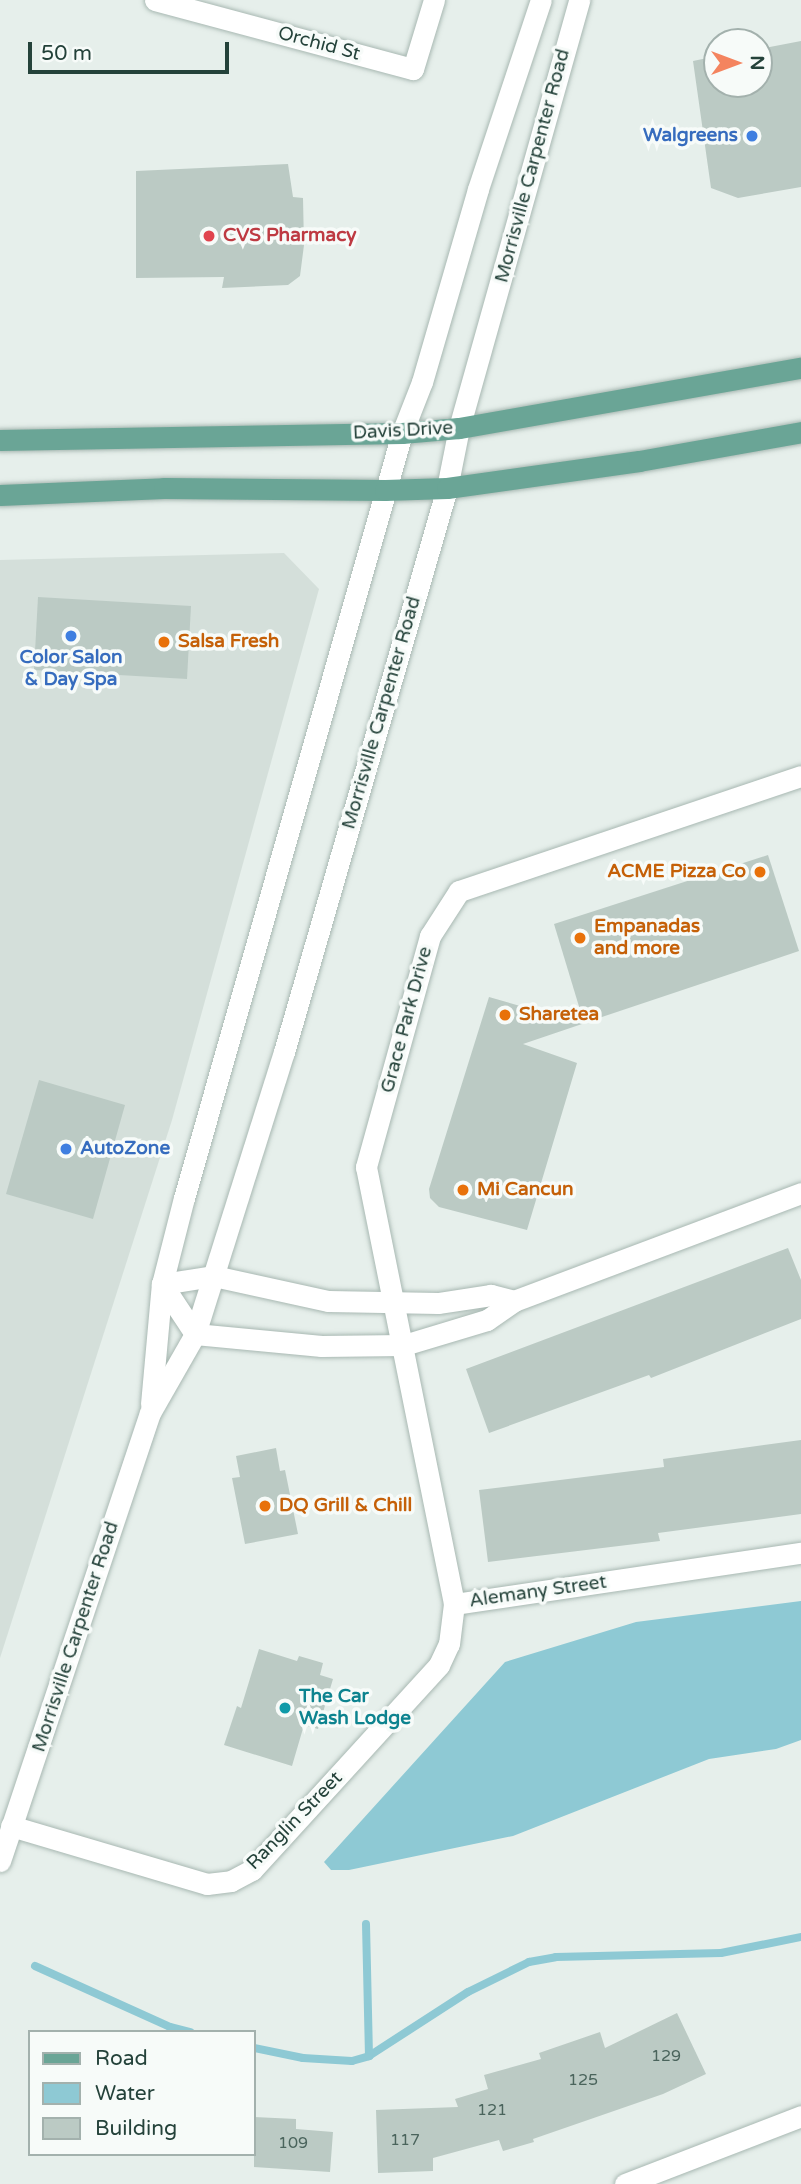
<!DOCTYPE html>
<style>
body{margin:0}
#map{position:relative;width:801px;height:2184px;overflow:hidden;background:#e6efeb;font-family:"Varela Round",sans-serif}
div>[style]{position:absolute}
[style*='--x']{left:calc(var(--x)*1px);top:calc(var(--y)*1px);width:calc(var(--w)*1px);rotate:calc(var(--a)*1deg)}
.built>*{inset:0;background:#d4dfda}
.water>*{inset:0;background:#8ec9d4}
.stream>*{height:8px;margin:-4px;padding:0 4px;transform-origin:4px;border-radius:4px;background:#8ec9d4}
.building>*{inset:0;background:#bbcac4}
.roads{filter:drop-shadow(0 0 2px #a8b8b2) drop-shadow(0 0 2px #a8b8b2)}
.street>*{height:21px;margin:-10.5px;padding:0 10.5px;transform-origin:10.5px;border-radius:10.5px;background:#fff}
.secondary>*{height:21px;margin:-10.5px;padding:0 10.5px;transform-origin:10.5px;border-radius:10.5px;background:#fff}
.primary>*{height:21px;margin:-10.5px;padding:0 10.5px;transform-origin:10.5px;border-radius:10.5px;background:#6aa596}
.dots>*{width:19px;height:19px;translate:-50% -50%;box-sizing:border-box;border:4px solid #f7fbf9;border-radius:50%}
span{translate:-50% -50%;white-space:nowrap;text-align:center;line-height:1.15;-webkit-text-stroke:7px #f7fbf9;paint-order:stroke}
.number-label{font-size:16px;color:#4a645c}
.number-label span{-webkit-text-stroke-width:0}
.street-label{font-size:19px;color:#24423a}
.shop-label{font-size:19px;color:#366cbe;font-weight:700}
.right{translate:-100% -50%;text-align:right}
.left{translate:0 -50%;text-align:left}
.health-label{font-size:19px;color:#be3a42;font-weight:700}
.food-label{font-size:19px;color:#c56008;font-weight:700}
.culture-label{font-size:19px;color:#0d838f;font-weight:700}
.legend{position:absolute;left:28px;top:2030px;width:228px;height:126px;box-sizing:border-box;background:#f7fbf9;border:2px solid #a3b1ad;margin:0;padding:9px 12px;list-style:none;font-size:21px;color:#24423a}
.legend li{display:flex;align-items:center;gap:14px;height:35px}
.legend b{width:35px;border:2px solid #a3b1ad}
.north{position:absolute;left:703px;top:28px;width:70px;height:70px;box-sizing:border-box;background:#f7fbf9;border:2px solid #a3b1ad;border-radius:50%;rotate:90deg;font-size:19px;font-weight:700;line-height:28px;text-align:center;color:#24423a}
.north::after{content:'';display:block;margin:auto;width:24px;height:32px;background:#f4845f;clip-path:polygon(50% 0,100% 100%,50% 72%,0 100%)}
.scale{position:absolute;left:28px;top:42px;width:201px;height:32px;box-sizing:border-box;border:4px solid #24423a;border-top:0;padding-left:9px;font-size:21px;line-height:24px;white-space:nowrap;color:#24423a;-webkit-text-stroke:5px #f7fbf9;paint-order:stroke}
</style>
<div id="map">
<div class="built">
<div style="clip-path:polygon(284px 553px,319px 589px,172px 1120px,0 1658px,0 560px)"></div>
</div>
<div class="water">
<div style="clip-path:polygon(801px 1601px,801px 1740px,776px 1749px,709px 1759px,513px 1836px,349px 1870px,331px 1870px,324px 1862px,505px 1662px,636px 1622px)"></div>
</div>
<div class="stream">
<div style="--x:366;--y:1924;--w:132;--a:88.7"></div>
<div style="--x:35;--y:1966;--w:148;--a:24.3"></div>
<div style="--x:170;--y:2027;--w:21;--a:14"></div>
<div style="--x:254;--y:2048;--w:50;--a:11.5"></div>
<div style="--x:303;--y:2058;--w:49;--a:3.5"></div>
<div style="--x:352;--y:2061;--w:18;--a:-16"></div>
<div style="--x:369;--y:2056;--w:118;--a:-32.9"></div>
<div style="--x:468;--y:1992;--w:68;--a:-26.2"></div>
<div style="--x:529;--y:1962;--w:27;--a:-10"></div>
<div style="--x:556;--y:1957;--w:165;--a:-1.4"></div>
<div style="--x:721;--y:1953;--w:82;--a:-11.3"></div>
</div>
<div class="building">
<div style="clip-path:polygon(801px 41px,801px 187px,738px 198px,711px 188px,693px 61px,717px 56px,717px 84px,759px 84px,759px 49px)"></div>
<div style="clip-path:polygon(288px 164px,293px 197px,303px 198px,304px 245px,300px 276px,288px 285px,222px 288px,224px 277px,136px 278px,136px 171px)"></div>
<div style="clip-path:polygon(38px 597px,191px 606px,187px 679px,34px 670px)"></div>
<div style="clip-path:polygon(768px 855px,799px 951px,584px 1023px,554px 924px)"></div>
<div style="clip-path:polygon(489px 997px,582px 1024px,523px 1044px,577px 1063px,527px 1230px,439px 1207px,430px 1198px,429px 1189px)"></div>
<div style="clip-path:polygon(39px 1080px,125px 1105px,93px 1219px,6px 1194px)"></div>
<div style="clip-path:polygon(788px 1248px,801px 1280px,801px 1319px,651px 1378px,649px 1375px,489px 1433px,466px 1369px)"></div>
<div style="clip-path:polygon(801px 1440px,801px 1514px,658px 1533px,660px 1541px,488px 1562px,479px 1490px,664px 1467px,663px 1459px)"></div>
<div style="clip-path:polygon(276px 1448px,280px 1471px,285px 1470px,298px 1534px,245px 1544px,232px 1478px,240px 1477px,236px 1456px)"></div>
<div style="clip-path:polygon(259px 1649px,297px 1661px,299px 1656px,323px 1663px,320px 1675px,333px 1679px,318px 1729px,304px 1725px,292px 1766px,224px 1745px,237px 1706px,241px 1708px)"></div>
<div style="clip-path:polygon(677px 2013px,706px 2074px,663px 2094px,533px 2139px,534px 2142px,503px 2151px,499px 2140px,433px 2158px,433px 2171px,378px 2173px,376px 2110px,458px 2107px,455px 2099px,488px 2089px,484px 2075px,541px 2059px,539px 2053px,600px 2032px,605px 2048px)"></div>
<div style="clip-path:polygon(254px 2117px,296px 2119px,296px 2129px,333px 2132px,330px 2172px,254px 2167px)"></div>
</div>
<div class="roads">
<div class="street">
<div style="--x:155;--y:0;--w:267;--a:15"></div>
<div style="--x:413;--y:69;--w:72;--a:-73.1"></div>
<div style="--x:801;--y:776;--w:361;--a:161.4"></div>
<div style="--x:459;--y:891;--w:54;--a:122.8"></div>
<div style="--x:430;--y:936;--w:240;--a:105.5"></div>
<div style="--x:366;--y:1167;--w:446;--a:78.6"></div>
<div style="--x:454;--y:1604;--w:351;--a:-8.4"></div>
<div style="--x:514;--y:1301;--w:24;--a:-165"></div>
<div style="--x:491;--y:1295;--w:54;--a:171.4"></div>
<div style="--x:438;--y:1303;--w:110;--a:-179"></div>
<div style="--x:328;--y:1301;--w:118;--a:-167.7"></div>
<div style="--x:213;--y:1276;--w:52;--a:171.1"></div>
<div style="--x:162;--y:1284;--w:60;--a:56.6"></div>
<div style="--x:195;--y:1334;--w:127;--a:5.4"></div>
<div style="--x:321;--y:1346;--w:83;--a:-0.7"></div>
<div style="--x:404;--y:1345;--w:87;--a:-16.8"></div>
<div style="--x:487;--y:1320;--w:33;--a:-35"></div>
<div style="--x:514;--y:1301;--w:307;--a:-20.6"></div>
<div style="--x:11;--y:1826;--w:204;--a:16.5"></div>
<div style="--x:207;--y:1884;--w:24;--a:-7"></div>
<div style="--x:231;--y:1881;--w:24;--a:-28"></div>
<div style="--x:252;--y:1870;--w:277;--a:-47.6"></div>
<div style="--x:439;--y:1665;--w:23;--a:-65"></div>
<div style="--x:449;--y:1644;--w:40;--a:-82.9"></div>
<div style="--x:625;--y:2184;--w:189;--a:-21.1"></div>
</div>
<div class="secondary">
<div style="--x:151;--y:1404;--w:121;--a:-84.8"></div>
<div style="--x:162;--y:1284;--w:89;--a:-75.7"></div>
<div style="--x:184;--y:1198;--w:795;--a:-74.09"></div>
<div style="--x:402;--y:433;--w:55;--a:-68.6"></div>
<div style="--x:422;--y:382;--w:201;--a:-73.8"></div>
<div style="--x:478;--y:189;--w:199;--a:-71.6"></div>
<div style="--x:0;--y:1861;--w:472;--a:-71.5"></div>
<div style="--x:150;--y:1413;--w:91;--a:-60.3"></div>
<div style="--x:195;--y:1334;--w:296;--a:-72.5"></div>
<div style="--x:284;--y:1052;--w:587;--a:-73.88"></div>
<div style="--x:447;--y:488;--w:61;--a:-78.7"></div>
<div style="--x:459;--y:428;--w:445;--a:-74.3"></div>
</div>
<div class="primary">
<div style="--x:0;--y:440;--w:402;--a:-1"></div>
<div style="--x:402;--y:433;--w:57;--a:-5"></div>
<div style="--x:459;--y:428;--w:347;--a:-10"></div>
<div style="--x:0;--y:495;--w:164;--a:-2.4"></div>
<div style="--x:164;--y:488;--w:221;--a:0.5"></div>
<div style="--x:385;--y:490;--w:62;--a:-1.8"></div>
<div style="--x:447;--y:488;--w:194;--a:-8"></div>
<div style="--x:639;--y:461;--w:165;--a:-10.1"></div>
</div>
</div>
<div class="dots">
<div style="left:752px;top:136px;background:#3f7fe0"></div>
<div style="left:209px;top:236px;background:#e0444e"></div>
<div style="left:71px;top:636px;background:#3f7fe0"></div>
<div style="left:164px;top:642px;background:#e8710a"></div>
<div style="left:760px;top:872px;background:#e8710a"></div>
<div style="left:580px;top:938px;background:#e8710a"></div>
<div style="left:505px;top:1015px;background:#e8710a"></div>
<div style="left:66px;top:1149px;background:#3f7fe0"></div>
<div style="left:463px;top:1190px;background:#e8710a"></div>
<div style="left:265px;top:1506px;background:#e8710a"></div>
<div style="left:285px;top:1708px;background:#0f9aa8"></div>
</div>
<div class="number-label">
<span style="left:666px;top:2056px">129</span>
<span style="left:583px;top:2080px">125</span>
<span style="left:492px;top:2110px">121</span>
<span style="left:405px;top:2140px">117</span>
<span style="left:293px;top:2143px">109</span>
</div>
<div class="street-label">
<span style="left:319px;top:44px;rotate:15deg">Orchid St</span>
<span style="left:533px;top:166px;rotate:-75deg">Morrisville Carpenter Road</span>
<span style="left:403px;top:431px;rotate:-3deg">Davis Drive</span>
<span style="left:382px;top:713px;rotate:-74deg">Morrisville Carpenter Road</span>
<span style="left:407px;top:1020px;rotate:-75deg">Grace Park Drive</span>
<span style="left:538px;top:1592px;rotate:-8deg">Alemany Street</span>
<span style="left:76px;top:1637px;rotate:-72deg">Morrisville Carpenter Road</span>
<span style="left:295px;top:1821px;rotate:-46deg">Ranglin Street</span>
</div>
<div class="shop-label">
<span class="right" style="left:738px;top:136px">Walgreens</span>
<span style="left:71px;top:669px">Color Salon<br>&amp; Day Spa</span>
<span class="left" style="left:80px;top:1149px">AutoZone</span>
</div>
<div class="health-label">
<span class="left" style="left:223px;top:236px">CVS Pharmacy</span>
</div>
<div class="food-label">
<span class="left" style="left:178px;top:642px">Salsa Fresh</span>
<span class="right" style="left:746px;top:872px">ACME Pizza Co</span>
<span class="left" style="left:594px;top:938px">Empanadas<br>and more</span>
<span class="left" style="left:519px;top:1015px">Sharetea</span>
<span class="left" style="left:477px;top:1190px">Mi Cancun</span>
<span class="left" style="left:279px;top:1506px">DQ Grill &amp; Chill</span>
</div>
<div class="culture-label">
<span class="left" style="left:299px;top:1708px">The Car<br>Wash Lodge</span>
</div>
<ul class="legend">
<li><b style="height:9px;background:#6aa596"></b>Road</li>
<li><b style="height:19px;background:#8ec9d4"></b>Water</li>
<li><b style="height:19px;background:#bbcac4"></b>Building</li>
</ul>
<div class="north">N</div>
<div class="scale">50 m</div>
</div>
